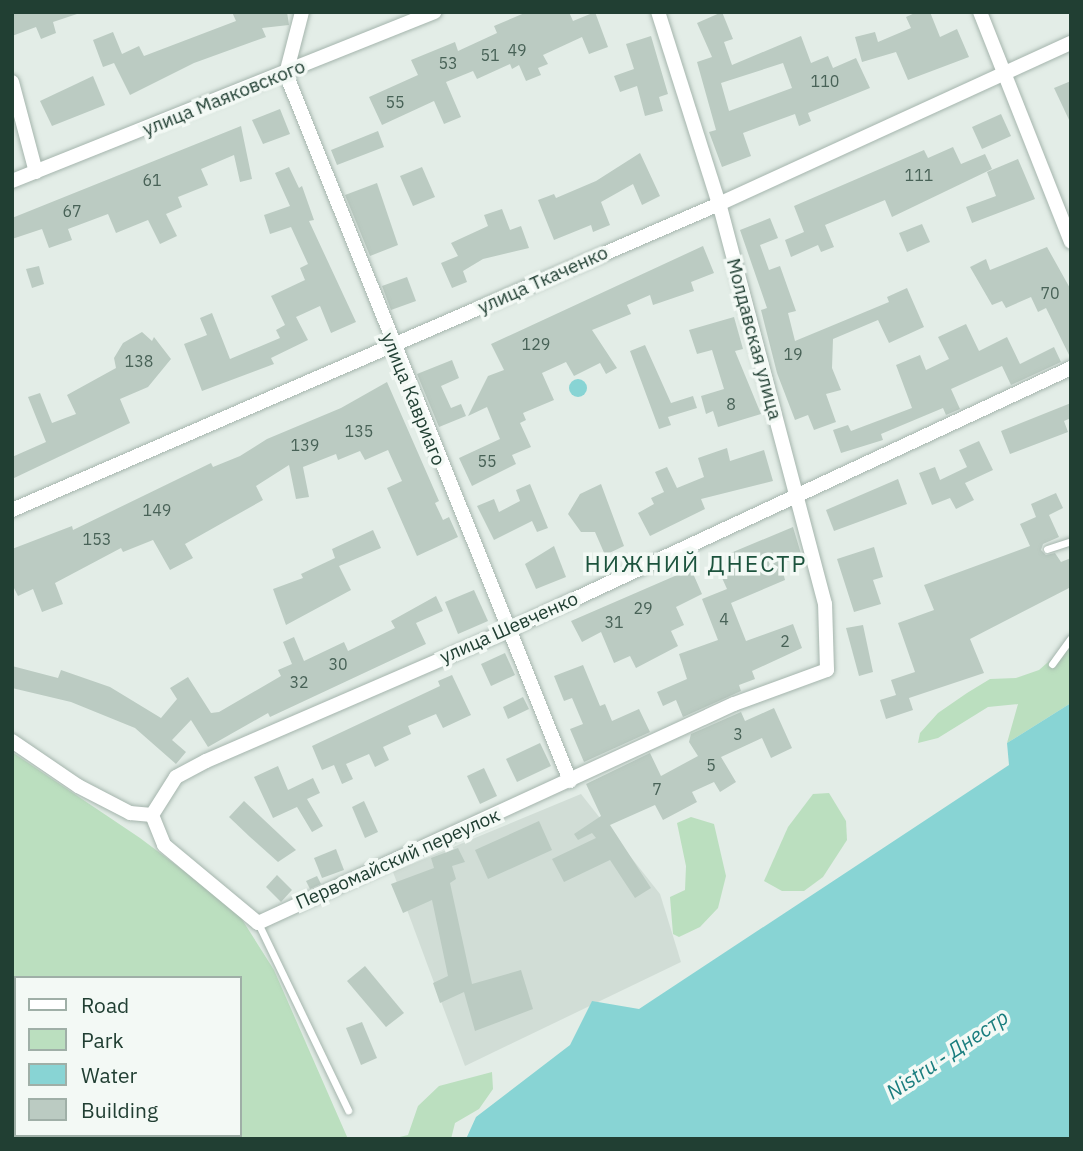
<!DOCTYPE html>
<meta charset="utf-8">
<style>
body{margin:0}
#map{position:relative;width:1083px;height:1151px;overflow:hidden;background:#e3ede7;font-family:"IBM Plex Sans",sans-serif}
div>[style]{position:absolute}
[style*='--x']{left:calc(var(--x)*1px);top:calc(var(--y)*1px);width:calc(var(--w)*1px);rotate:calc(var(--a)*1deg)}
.built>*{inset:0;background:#d1ddd6}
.green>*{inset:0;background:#bbdfbf}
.water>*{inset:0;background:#88d4d4}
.round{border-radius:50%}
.building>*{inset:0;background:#bbcbc2}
.roads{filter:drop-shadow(0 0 2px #a5b5ad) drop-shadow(0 0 2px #a5b5ad)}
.lane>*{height:7px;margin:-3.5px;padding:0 3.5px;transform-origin:3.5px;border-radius:3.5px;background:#fff}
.street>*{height:14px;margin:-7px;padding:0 7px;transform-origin:7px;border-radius:7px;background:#fff}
span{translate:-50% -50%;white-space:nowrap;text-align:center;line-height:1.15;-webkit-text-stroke:7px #f3f9f5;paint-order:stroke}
.number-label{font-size:16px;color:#486257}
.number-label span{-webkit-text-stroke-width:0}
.street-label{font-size:19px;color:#213f33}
.water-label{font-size:21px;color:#197d7e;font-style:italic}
.quarter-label{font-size:23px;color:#1c533d;letter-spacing:2px}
.frame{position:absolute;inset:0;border:14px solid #213f33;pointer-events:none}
.legend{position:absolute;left:14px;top:976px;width:228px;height:161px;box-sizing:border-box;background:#f3f9f5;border:2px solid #9fafa7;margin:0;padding:9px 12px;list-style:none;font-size:21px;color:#213f33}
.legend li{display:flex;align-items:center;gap:14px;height:35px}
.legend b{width:35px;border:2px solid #9fafa7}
</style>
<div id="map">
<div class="built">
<div style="clip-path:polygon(581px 794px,660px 894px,681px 962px,465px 1066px,393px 872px)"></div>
</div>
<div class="green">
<div style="clip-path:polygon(1071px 642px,1071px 703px,1007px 743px,1018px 704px,988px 707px,938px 738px,918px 743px,920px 733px,938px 713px,967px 693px,990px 679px,1016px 678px,1039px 670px)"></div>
<div style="clip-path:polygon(evenodd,12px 752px,140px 838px,236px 910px,274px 970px,348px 1139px,12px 1139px,12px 752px,16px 978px,240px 978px,240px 1135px,16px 1135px,16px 978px)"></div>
<div style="clip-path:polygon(829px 793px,846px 821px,847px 840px,823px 877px,804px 891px,782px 891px,764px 881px,788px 827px,813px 794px)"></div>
<div style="clip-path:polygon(691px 817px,714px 824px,726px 876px,718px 908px,700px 927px,679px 937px,673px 934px,670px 897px,685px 890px,686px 866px,677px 823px)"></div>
<div style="clip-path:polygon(492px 1072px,493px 1089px,479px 1109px,455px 1123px,451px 1139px,391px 1139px,408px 1135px,418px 1106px,439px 1086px)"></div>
</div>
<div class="water">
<div class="round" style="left:569px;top:379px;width:18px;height:18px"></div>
<div style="clip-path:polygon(1071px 703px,1071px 1139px,466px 1139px,476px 1117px,570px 1045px,592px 1001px,639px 1009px,1009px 765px,1007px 743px)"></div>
</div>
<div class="building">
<div style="clip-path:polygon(12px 12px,77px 12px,77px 14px,53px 22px,56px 33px,41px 39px,36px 27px,12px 36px)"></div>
<div style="clip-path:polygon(232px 12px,287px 12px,289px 25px,262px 28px,266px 37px,194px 63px,130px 95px,114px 63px,103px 67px,93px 40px,113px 32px,122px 54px,139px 46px,144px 56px,236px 21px)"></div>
<div style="clip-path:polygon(527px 12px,569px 12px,573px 21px,595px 12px,608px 47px,589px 54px,582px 37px,543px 55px,548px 64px,538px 68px,541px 75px,526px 81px,519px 65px,512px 69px,510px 64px,477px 79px,473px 71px,446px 82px,461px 117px,444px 124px,434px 101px,382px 125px,369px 97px,418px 75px,411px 60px,455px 42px,458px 51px,497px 33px,494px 26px)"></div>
<div style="clip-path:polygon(evenodd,722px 12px,733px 39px,724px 42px,732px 65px,801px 36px,811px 63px,828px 56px,833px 68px,856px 58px,870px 88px,808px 113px,811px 121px,799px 126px,795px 114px,743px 133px,751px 156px,722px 167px,709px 132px,716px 130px,697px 62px,712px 57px,697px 23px,722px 12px,783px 63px,792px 88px,729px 111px,721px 83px,783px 63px)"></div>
<div style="clip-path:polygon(917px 12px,930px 12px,940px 37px,957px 29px,969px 57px,908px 80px,896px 52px,862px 62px,855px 37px,875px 32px,878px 42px,911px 28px,906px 17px)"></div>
<div style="clip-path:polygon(651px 36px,668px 94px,659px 97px,663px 111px,645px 116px,637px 86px,620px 92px,614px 76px,634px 69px,626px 44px)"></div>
<div style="clip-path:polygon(93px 76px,105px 105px,52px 126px,40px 101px)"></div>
<div style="clip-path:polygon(1071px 81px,1071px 124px,1054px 88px)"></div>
<div style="clip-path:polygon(280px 109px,290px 134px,263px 144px,252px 120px)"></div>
<div style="clip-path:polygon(1001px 114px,1011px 136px,982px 149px,972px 127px)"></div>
<div style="clip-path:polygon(241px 126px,252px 179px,240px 182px,234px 155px,201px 169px,208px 185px,178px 197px,182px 207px,166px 214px,177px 236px,160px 244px,148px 220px,116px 233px,108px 214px,68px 229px,72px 240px,49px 248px,42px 229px,12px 239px,12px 218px)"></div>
<div style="clip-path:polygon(378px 131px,384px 147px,337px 165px,331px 150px)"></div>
<div style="clip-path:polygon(953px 147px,961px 164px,985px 154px,992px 169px,892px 217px,885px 200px,825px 225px,834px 247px,821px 252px,818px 245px,791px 257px,785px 240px,804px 232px,794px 206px,924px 150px,928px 158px)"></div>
<div style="clip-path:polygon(640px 153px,660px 196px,642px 205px,633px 184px,601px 202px,610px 225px,593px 232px,591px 225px,554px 240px,538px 200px,554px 194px,556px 198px,596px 181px)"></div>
<div style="clip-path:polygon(1018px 159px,1035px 199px,972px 223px,966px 207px,996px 196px,987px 172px)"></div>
<div style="clip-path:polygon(289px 167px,299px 188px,302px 186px,314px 220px,309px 221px,356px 322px,331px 333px,320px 306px,296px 317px,308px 340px,271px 358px,274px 364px,202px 391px,184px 344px,207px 335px,200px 318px,212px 313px,230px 359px,280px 338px,276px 330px,285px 325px,271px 296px,305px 280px,300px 268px,308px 264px,291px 227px,270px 234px,264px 215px,290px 206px,275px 173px)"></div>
<div style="clip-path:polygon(422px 167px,435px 197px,413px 206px,400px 176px)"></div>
<div style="clip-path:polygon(377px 183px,398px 245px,370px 256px,345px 195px)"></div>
<div style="clip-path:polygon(502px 209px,510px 230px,521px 226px,529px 248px,483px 259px,463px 271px,467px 282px,452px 288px,441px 263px,458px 256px,451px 243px,488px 226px,484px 215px)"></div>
<div style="clip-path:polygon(770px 218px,778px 238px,760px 245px,769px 270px,780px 266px,796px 311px,788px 313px,795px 341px,889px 302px,887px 297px,907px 288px,924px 327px,889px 343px,878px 320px,833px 339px,832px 368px,841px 390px,826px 394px,836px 422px,814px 430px,808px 415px,795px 420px,777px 373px,761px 310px,767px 308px,740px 230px)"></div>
<div style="clip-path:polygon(922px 224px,930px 242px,907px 252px,899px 233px)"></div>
<div style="clip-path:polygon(703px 246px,714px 273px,691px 282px,694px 291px,653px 305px,650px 295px,627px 305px,631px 314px,592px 330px,617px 368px,606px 374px,600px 363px,574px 376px,566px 362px,542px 373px,554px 400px,523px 413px,526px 420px,520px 423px,531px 447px,512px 455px,516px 464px,472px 486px,459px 458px,500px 439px,487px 407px,468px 416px,488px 376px,504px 370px,491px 344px)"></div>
<div style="clip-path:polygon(1047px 247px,1071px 290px,1071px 359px,1046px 308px,1038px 312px,1031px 297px,1006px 308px,1002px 301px,992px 305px,970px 267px,986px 259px,990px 270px)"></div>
<div style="clip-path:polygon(39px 266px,44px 284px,32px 288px,26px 269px)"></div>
<div style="clip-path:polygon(407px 277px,416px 301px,391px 310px,382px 286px)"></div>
<div style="clip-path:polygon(734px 317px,743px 349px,735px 351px,761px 414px,718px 427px,713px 411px,706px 414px,701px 396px,724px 389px,712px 350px,697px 354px,689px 330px)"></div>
<div style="clip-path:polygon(966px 324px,979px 351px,1007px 337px,1020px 364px,1054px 347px,1061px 362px,1011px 385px,1002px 366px,951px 389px,960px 409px,946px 415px,943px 408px,881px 434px,883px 440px,841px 453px,833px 430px,848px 425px,851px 431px,912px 408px,896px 365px,920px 355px,926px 370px,949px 359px,938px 337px)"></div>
<div style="clip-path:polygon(142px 332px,152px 341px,154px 337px,171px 359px,148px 387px,120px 399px,130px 423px,12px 479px,12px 457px,46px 442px,28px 397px,40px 393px,52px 423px,76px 414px,67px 395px,116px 368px,114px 358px,123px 343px)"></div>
<div style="clip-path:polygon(645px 345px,671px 403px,693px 396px,697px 408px,668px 417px,671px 425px,659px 429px,630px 351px)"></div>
<div style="clip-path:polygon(452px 360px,459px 378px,441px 386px,451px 408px,461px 404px,466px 416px,439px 427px,417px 374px)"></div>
<div style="clip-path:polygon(387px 382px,439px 501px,435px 503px,443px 520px,449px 517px,458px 537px,417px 556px,387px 488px,402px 481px,388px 450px,365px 460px,360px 451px,338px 460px,336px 454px,303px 467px,309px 497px,296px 499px,289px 465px,256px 486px,263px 500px,185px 544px,193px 558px,170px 570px,153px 540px,123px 552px,121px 548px,55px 583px,63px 604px,42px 612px,33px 589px,18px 596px,12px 584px,12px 549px,72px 526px,73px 530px,211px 463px,213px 467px,240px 456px,267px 439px,341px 408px)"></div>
<div style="clip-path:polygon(1071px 403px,1071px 418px,1064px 421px,1068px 432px,1010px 454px,1001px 431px)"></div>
<div style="clip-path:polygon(979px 441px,993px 470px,965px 483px,974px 500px,956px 509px,950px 498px,932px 505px,919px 473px,935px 467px,940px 480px,967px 467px,959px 450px)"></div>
<div style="clip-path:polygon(727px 448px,730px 461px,764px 450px,773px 481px,701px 499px,705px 509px,650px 536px,638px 513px,654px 504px,651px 498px,664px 492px,655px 472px,667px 467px,677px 488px,704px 477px,698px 458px)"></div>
<div style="clip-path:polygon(898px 479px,907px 504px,834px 531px,826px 510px)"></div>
<div style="clip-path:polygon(530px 484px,548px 528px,537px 532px,532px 521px,494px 540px,477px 506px,494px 499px,499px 512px,520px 501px,516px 490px)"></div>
<div style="clip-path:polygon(601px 484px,624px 546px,605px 555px,595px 532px,581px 532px,568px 514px,580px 494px)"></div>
<div style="clip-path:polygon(1056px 493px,1063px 508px,1049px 515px,1059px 537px,1043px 544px,1041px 550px,1046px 555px,1055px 553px,1061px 562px,1071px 558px,1071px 587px,970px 639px,984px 673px,909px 698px,913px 710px,886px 719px,880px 700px,896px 695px,891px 680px,915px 672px,898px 623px,934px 610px,924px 585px,1030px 546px,1020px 524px,1036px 517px,1031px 504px)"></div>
<div style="clip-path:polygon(793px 527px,802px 557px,781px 564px,785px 580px,731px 603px,746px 641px,793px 624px,802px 648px,752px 671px,755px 679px,739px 685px,741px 691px,683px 717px,676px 700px,663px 706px,657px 692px,687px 679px,679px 654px,718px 640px,702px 599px,727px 589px,714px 560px)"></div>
<div style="clip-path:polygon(373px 530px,381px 548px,339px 566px,351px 590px,286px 625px,273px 589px,303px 578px,301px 574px,335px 558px,332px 549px)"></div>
<div style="clip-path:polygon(554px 546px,566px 577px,536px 589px,525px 564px)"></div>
<div style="clip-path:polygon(874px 547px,883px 577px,873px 580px,881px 604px,854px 612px,837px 559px)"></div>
<div style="clip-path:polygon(691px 569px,702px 594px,676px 607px,684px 625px,671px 631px,678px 646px,636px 668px,630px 656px,614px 663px,601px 632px,582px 642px,571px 621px)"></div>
<div style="clip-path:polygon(474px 590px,488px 621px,458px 634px,445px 602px)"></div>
<div style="clip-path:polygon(436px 596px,443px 611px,416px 623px,426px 644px,270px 717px,268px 713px,208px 747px,191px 720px,172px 740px,186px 752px,176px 764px,135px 728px,71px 702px,12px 688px,12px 666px,58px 678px,61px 670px,110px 687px,161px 718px,177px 699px,170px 688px,188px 677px,211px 713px,219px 712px,281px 676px,278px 670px,292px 664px,283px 642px,294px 637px,304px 661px,344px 642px,348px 651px,395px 628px,391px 621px)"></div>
<div style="clip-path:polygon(863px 625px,873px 672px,859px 676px,846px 628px)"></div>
<div style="clip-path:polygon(505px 653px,515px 675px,491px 686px,481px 664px)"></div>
<div style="clip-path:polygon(583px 665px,600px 706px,605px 704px,612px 721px,639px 709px,650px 732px,584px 762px,570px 729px,583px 724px,572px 698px,564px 701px,554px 676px)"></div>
<div style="clip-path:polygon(452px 675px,471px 715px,443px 728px,436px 714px,408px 726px,411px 734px,383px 747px,389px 760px,375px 767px,369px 754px,346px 764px,353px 779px,342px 784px,334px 765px,322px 770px,312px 746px,440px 686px,438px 681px)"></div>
<div style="clip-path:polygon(523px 697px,529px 709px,508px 719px,503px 707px)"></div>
<div style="clip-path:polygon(774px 708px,792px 748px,771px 758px,762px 738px,721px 757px,736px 782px,720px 792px,714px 782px,692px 792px,697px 802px,663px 820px,655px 805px,610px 825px,651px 888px,635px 898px,610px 860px,564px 882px,552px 859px,596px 838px,592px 833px,578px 840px,574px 834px,601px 816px,586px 784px,650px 753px,661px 776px,698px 756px,689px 742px,691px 734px,741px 712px,745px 721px)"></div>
<div style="clip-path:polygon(540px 743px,551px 766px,517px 782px,506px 759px)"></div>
<div style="clip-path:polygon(278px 766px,288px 790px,313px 778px,320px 793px,307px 799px,323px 826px,312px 832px,297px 807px,273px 818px,254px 777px)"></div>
<div style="clip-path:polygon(484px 768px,497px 796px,480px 804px,467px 776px)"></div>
<div style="clip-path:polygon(244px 801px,296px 850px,278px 862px,250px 837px,229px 817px)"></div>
<div style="clip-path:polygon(364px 801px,378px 832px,365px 838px,352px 807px)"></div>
<div style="clip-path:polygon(539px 821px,552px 850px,488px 879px,475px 850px)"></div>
<div style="clip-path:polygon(458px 848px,465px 862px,452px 866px,456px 879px,450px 883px,472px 984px,521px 970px,533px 1009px,475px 1031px,464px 992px,440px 1003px,433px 983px,448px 976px,432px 900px,403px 913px,391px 884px,434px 868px,431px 858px)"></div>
<div style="clip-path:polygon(336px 849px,344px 870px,322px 878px,314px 858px)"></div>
<div style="clip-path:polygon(277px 875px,292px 890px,281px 902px,266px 887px)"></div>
<div style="clip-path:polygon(317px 876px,321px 884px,310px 889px,306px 881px)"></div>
<div style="clip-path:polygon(365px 966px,404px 1013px,386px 1027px,347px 981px)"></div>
<div style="clip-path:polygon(362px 1022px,377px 1058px,361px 1065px,346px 1028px)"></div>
</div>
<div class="roads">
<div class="lane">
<div style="--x:1047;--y:549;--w:25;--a:-18"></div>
<div style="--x:1052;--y:664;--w:32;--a:-54"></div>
<div style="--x:258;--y:923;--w:208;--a:64.3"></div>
</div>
<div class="street">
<div style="--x:302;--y:12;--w:64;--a:104.5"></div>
<div style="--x:286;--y:74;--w:762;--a:68.11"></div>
<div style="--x:980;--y:12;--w:247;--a:68.4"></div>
<div style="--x:12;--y:82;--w:93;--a:75.1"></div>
<div style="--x:12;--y:181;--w:455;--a:-21.8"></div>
<div style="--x:12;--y:510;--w:770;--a:-23.4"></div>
<div style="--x:719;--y:204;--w:387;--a:-24.6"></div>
<div style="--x:12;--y:741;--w:80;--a:34.3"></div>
<div style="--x:78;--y:786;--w:59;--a:27.4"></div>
<div style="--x:130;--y:813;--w:22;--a:5"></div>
<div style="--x:152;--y:815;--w:32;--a:68"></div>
<div style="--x:164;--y:845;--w:122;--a:39.7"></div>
<div style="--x:258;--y:923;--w:524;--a:-24.71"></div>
<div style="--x:734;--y:704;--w:99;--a:-20.1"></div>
<div style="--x:827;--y:670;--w:66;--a:-91.7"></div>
<div style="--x:825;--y:604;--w:414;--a:-104.8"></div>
<div style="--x:719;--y:204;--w:201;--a:-107.6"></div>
<div style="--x:152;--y:815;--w:45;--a:-57.7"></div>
<div style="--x:176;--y:777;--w:34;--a:-28"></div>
<div style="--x:206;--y:761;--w:327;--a:-23.4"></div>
<div style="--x:506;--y:631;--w:623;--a:-24.96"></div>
</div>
</div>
<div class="number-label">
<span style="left:517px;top:50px">49</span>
<span style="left:490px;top:55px">51</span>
<span style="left:448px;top:63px">53</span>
<span style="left:825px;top:81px">110</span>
<span style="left:395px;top:102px">55</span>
<span style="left:919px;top:175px">111</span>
<span style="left:152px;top:180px">61</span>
<span style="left:72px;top:211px">67</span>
<span style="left:1050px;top:293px">70</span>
<span style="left:536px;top:344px">129</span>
<span style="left:793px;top:354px">19</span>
<span style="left:139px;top:361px">138</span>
<span style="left:731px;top:404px">8</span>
<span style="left:359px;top:431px">135</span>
<span style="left:305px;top:445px">139</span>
<span style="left:487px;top:461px">55</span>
<span style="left:157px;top:510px">149</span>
<span style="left:97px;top:539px">153</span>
<span style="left:643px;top:608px">29</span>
<span style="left:724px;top:619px">4</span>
<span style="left:614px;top:622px">31</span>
<span style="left:785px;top:641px">2</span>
<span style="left:338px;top:664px">30</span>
<span style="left:299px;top:682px">32</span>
<span style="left:738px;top:734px">3</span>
<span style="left:711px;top:765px">5</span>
<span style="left:657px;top:789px">7</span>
</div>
<div class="street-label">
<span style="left:224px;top:98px;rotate:-22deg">улица Маяковского</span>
<span style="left:543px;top:280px;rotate:-24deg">улица Ткаченко</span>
<span style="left:754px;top:339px;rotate:75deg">Молдавская улица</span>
<span style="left:413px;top:399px;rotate:68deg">улица Кавриаго</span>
<span style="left:509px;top:628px;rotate:-24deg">улица Шевченко</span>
<span style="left:398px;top:859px;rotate:-24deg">Первомайский переулок</span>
</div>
<div class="water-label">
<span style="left:947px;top:1054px;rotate:-34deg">Nistru - Днестр</span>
</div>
<div class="quarter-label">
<span style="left:696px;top:563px">НИЖНИЙ ДНЕСТР</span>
</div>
<div class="frame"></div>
<ul class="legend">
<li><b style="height:9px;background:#fff"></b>Road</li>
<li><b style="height:19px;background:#bbdfbf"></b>Park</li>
<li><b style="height:19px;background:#88d4d4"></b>Water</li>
<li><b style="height:19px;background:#bbcbc2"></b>Building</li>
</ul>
</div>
